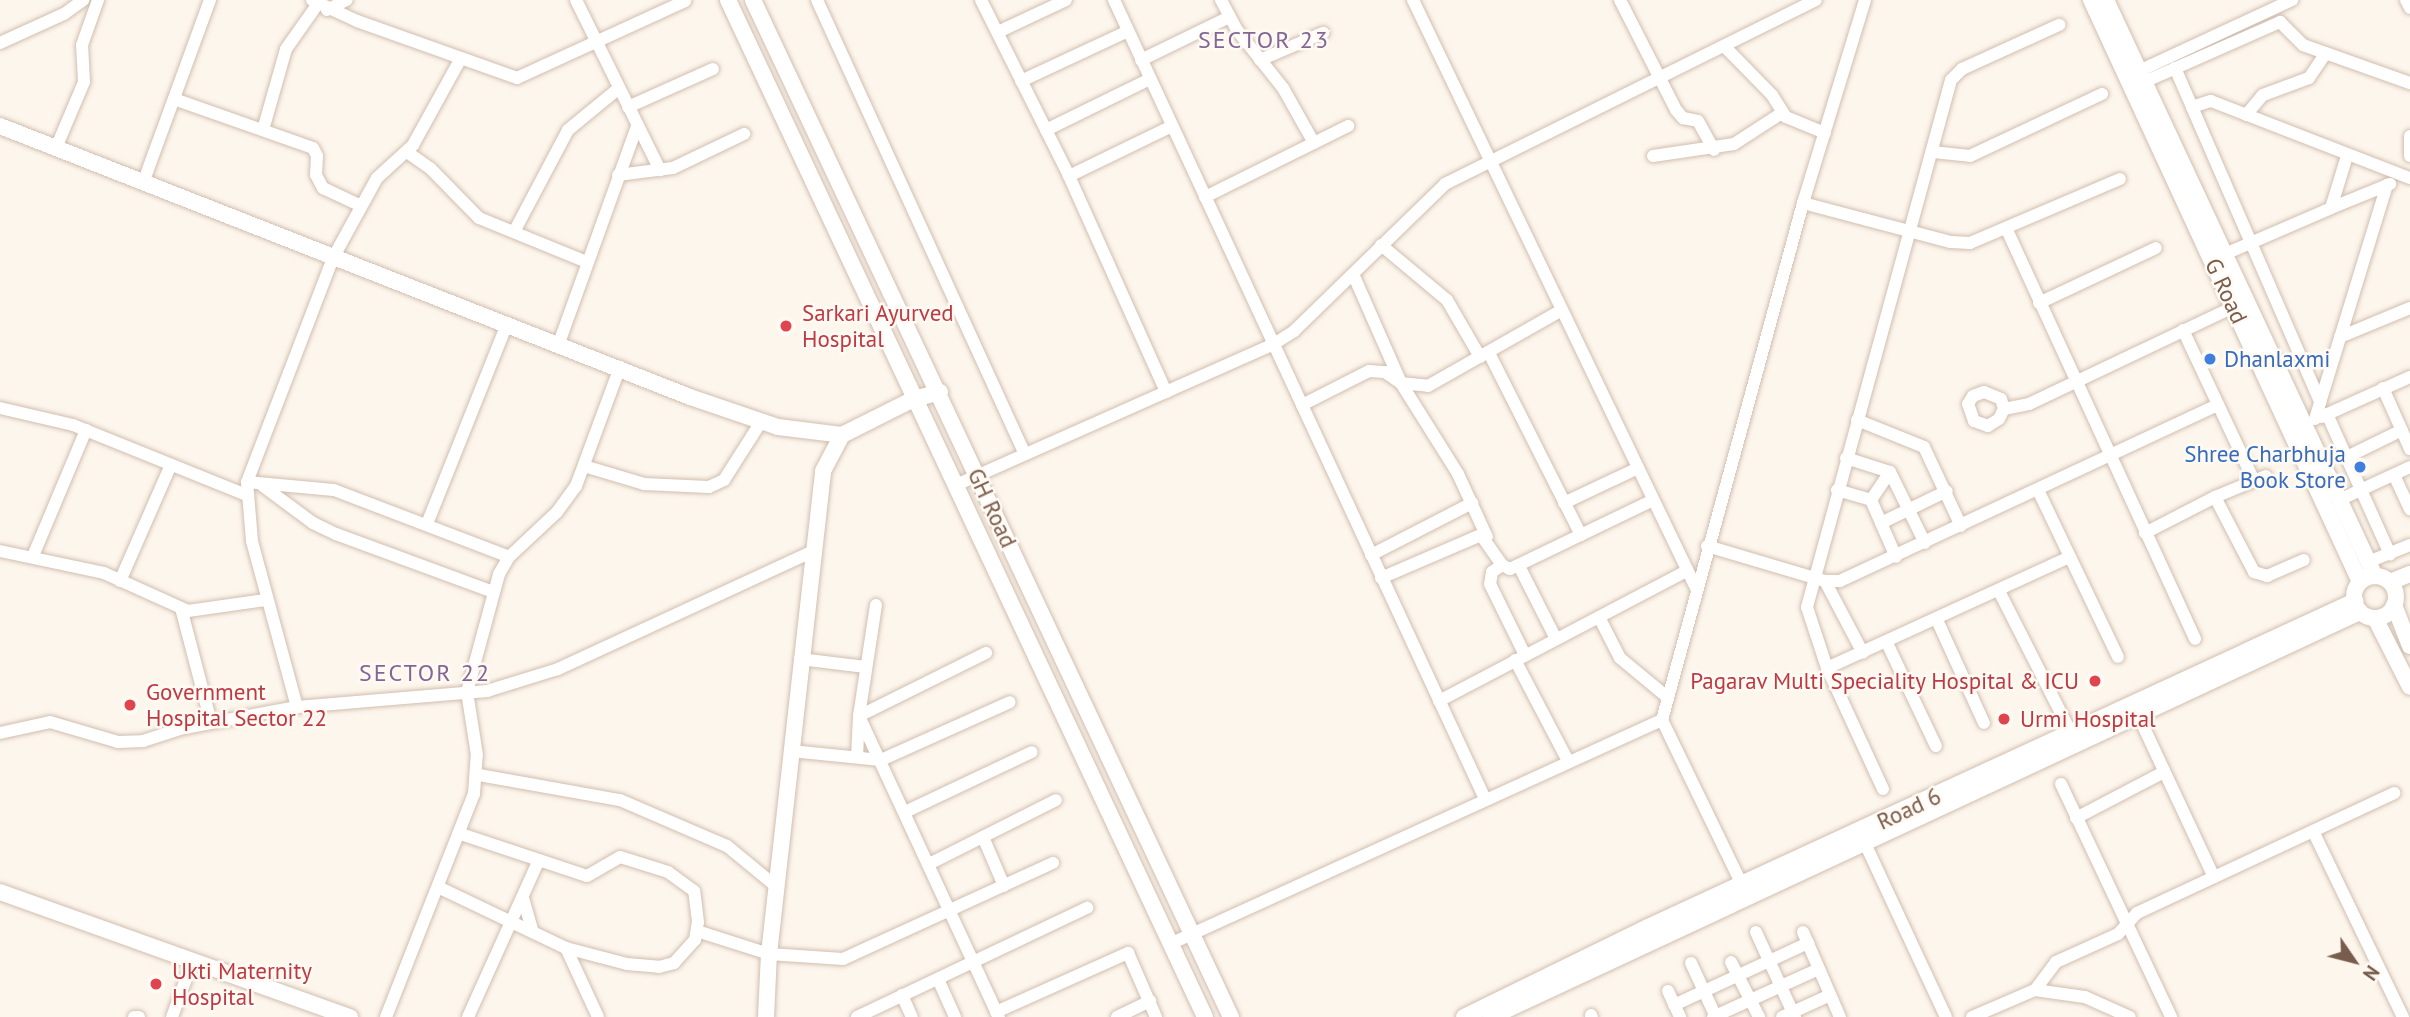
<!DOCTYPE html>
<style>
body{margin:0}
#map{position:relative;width:2410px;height:1017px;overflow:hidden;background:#fdf6ec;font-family:"PT Sans",sans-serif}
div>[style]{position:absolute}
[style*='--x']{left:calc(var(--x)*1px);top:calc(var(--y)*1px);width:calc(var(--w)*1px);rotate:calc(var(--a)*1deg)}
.roads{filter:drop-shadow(0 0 2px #d1beb0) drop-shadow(0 0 2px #d1beb0)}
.street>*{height:12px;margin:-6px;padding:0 6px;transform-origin:6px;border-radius:6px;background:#fff}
.secondary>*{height:16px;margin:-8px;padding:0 8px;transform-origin:8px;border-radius:8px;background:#fff}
.secondary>.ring{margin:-8px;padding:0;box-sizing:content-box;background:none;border:16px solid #fff;border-radius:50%}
.dots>*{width:19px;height:19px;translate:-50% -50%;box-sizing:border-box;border:4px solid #fffaf3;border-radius:50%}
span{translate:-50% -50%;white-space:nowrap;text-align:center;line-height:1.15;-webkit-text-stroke:5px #fffaf3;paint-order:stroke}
.street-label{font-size:23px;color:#7a5c4d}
.health-label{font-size:23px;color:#be3a42}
.left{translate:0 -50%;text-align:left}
.right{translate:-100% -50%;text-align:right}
.shop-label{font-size:23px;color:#366cbe}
.neighbourhood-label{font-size:24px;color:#846695;letter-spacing:2px}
.north{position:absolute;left:2319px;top:926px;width:70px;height:70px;-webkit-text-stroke:5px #fffaf3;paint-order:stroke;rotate:125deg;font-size:19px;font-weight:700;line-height:28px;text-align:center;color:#7a5c4d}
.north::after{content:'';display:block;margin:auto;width:24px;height:32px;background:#7a5c4d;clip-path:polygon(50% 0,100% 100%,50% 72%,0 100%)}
</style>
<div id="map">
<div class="roads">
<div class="street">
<div style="--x:312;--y:0;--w:50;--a:25"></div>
<div style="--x:357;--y:21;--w:170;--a:19.6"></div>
<div style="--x:517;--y:78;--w:185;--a:-24.6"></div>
<div style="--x:576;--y:0;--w:190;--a:63.7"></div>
<div style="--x:817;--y:0;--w:499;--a:65.4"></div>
<div style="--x:981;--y:0;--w:197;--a:63.4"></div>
<div style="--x:1069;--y:176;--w:114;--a:-25.9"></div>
<div style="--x:1114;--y:0;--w:881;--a:65.09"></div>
<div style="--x:1221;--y:0;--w:34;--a:62"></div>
<div style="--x:1237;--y:30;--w:74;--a:51.6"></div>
<div style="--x:1283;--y:88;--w:63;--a:60.6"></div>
<div style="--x:1413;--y:0;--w:653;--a:64.3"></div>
<div style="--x:1620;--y:0;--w:123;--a:63"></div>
<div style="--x:1676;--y:110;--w:11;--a:49"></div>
<div style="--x:1683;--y:118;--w:15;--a:11"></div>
<div style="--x:1698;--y:121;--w:33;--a:61"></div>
<div style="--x:2406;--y:0;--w:9;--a:63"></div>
<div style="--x:327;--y:10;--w:22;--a:-27"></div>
<div style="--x:998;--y:32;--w:75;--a:-25.2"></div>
<div style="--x:0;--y:43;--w:70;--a:-24.4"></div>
<div style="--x:64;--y:14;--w:24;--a:-36"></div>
<div style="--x:1726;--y:48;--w:66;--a:45.6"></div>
<div style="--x:1772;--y:95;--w:26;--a:58"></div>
<div style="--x:1786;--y:117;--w:42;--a:22.3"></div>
<div style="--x:1141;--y:60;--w:98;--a:-26"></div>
<div style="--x:1260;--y:60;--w:69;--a:-23.2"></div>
<div style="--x:2175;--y:68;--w:43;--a:66.4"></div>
<div style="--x:2192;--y:107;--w:20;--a:-18"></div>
<div style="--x:2211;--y:101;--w:213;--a:21.2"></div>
<div style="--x:2139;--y:71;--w:169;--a:-24.9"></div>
<div style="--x:1021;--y:81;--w:118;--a:-25"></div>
<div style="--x:2144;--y:82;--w:149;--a:-23.8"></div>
<div style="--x:2280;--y:22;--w:33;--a:45"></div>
<div style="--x:2303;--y:45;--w:114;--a:19.6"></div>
<div style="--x:174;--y:99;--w:147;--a:19.4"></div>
<div style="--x:313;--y:148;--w:9;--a:63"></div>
<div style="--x:317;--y:156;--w:19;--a:93"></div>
<div style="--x:316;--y:175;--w:15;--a:62"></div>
<div style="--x:323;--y:188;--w:42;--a:25.3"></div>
<div style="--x:628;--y:107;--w:93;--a:-24.1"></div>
<div style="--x:2192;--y:107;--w:322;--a:66.5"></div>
<div style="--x:2246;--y:115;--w:26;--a:-50"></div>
<div style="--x:2263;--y:95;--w:49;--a:-20.3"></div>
<div style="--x:2309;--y:78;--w:30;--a:-56"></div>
<div style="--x:263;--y:130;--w:84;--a:-74.1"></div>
<div style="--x:286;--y:49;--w:54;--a:-54.8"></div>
<div style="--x:1046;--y:130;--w:116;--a:-26.1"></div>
<div style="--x:2410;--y:136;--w:20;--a:90"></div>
<div style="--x:56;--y:148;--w:72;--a:-67"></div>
<div style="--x:84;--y:82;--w:37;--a:-93"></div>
<div style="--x:82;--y:45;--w:48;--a:-70.4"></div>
<div style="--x:407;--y:152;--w:28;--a:35"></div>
<div style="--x:430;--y:168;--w:70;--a:45.6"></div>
<div style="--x:479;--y:218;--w:117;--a:22.2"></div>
<div style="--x:1933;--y:152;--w:37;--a:6"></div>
<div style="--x:1970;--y:156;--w:146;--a:-25.2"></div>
<div style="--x:1653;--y:156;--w:82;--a:-8.4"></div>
<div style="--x:1734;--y:144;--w:57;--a:-32.9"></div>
<div style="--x:618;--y:175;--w:55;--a:-7.3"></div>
<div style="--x:673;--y:168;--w:79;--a:-25.6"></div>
<div style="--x:1069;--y:176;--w:237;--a:65.8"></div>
<div style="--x:143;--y:183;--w:195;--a:-69.9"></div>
<div style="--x:1205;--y:197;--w:160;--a:-26.4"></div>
<div style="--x:1803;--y:203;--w:153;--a:14.8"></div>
<div style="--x:1951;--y:242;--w:19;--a:3"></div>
<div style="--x:1970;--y:243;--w:163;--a:-23.1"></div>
<div style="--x:2331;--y:208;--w:64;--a:-22.1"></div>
<div style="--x:2007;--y:230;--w:450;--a:65.3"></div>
<div style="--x:514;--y:232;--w:115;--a:-62.1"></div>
<div style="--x:568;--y:130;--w:66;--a:-39.5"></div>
<div style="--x:1381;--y:245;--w:86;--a:39.8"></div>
<div style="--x:1447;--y:300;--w:66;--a:59.9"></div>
<div style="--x:2218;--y:257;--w:123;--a:-23.4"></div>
<div style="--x:2331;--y:208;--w:54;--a:-72.9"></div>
<div style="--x:1353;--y:274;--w:119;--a:66.2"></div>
<div style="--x:1401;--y:383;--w:107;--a:57.9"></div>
<div style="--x:1458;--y:474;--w:69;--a:65.3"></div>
<div style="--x:2039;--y:303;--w:129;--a:-25.2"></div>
<div style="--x:2183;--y:330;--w:167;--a:64.8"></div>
<div style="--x:2340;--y:337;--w:76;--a:-22.5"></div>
<div style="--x:559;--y:343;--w:231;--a:-70.2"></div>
<div style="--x:1489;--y:353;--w:204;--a:63.2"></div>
<div style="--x:2383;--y:388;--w:67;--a:66.1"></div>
<div style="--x:1302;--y:405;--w:75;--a:-26.9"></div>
<div style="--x:1369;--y:371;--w:16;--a:4"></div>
<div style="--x:1385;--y:372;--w:19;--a:35"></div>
<div style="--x:1401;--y:383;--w:27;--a:6"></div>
<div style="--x:1428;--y:386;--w:154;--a:-29.6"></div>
<div style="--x:0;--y:408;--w:75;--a:13.1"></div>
<div style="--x:73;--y:425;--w:187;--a:22"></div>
<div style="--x:2004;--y:409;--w:11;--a:117"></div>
<div style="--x:1999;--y:419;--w:13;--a:148"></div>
<div style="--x:1988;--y:426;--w:15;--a:-160"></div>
<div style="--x:1974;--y:421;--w:18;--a:-109"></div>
<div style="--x:1968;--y:404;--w:9;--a:-58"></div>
<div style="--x:1973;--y:396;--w:12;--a:-20"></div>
<div style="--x:1984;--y:392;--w:18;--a:22"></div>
<div style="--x:2001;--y:399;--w:10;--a:73"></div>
<div style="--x:2004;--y:409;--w:25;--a:-11"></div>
<div style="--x:2029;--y:404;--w:226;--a:-25.4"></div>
<div style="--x:2327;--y:414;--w:154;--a:65.8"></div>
<div style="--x:2321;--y:417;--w:98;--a:-24.2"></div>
<div style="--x:2315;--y:419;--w:245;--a:-72.9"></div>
<div style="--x:1857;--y:420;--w:72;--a:21.9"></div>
<div style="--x:1924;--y:447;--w:87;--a:64.9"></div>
<div style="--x:2347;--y:457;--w:61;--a:-26.1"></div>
<div style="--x:1846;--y:458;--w:46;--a:17.7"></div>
<div style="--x:1890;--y:472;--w:79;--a:63.8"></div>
<div style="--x:584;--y:466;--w:63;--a:16.7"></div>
<div style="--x:644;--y:484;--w:65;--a:2.6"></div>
<div style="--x:709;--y:487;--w:17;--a:-25"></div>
<div style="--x:724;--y:480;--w:69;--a:-57.5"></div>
<div style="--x:2394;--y:475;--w:38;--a:65"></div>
<div style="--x:247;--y:482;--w:87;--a:5.3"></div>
<div style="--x:334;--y:490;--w:187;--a:20.9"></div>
<div style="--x:956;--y:485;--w:346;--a:-23.9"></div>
<div style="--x:1272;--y:345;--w:26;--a:-32"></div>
<div style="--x:1294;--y:331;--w:211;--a:-44.2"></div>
<div style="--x:1445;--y:184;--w:414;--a:-26.4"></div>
<div style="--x:263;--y:486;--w:62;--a:36.5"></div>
<div style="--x:313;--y:523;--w:25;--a:26"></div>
<div style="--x:336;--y:534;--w:168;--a:20.2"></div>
<div style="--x:1837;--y:490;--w:35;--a:16"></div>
<div style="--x:1871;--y:500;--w:62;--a:66.3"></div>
<div style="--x:2038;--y:490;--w:185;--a:64.4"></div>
<div style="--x:2215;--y:497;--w:55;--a:-22.4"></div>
<div style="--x:1871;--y:500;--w:34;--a:-56"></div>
<div style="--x:2339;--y:500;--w:78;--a:-24.9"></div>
<div style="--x:1564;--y:503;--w:80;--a:-25.3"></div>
<div style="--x:1881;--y:523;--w:73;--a:-25.9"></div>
<div style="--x:427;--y:524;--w:215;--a:-68.2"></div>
<div style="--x:2145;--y:533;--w:79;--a:-27.2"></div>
<div style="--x:2215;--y:497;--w:85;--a:62.5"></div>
<div style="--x:2254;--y:572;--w:14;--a:17"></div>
<div style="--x:2267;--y:576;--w:40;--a:-23.4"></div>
<div style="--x:1707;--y:546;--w:123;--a:16.5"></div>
<div style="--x:1825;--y:581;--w:15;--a:0"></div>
<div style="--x:1840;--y:581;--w:417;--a:-25"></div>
<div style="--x:0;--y:551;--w:106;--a:11.9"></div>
<div style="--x:104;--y:573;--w:92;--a:24.3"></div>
<div style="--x:188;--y:611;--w:78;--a:-8.1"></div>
<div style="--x:1371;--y:555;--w:114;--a:-27.2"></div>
<div style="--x:33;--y:556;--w:137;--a:-67.2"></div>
<div style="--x:2368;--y:562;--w:45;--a:-22"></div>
<div style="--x:1502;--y:565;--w:12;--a:145"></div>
<div style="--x:1492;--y:572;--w:12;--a:99"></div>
<div style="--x:1490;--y:584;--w:79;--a:63.8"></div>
<div style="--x:1519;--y:566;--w:82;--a:63.1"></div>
<div style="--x:1381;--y:578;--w:109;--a:-23.3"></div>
<div style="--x:1481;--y:535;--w:37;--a:55"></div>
<div style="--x:1502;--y:565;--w:9;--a:27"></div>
<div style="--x:1510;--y:569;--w:157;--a:-25.7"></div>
<div style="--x:120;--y:581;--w:127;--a:-66.3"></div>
<div style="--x:1825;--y:581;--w:81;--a:62.2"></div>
<div style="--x:1999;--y:591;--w:159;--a:63.1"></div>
<div style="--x:876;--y:605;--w:112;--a:98.7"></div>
<div style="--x:859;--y:716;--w:332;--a:65.1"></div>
<div style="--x:181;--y:608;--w:118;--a:75.3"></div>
<div style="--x:1599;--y:617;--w:46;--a:62.9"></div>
<div style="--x:1620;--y:658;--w:61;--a:39.7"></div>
<div style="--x:1937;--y:620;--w:113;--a:65.5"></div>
<div style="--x:1887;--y:643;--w:114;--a:64.6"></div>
<div style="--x:800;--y:659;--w:66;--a:6.9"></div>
<div style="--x:1515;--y:660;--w:114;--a:62.3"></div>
<div style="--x:1827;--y:668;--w:267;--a:-24.6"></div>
<div style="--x:1439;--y:701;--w:280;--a:-27.7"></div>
<div style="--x:297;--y:707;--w:172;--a:-105.2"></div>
<div style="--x:252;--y:541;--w:59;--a:-94.8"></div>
<div style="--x:247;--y:482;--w:240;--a:-69"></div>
<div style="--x:333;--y:258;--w:91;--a:-61.2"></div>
<div style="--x:377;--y:178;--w:49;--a:-42.5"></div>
<div style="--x:413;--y:145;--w:97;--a:-61.1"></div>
<div style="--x:2138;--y:715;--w:179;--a:64.9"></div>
<div style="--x:1662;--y:720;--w:536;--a:-74.74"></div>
<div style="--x:1803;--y:203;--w:212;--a:-73"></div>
<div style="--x:0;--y:733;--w:51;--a:-12.4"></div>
<div style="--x:50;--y:722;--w:71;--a:16.4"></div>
<div style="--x:118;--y:742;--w:25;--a:-2"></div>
<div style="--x:143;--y:741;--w:38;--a:-18"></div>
<div style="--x:179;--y:729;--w:120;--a:-10.6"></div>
<div style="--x:297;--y:707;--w:191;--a:-4.8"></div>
<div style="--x:487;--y:691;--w:74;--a:-17.2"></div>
<div style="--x:558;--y:669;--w:279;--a:-24.8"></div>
<div style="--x:791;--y:751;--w:90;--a:5.7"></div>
<div style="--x:881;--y:760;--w:141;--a:-24.2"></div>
<div style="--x:857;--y:757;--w:41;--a:-87.2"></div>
<div style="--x:859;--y:716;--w:142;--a:-26.4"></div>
<div style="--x:479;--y:775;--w:143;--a:10.1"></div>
<div style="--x:620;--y:800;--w:116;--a:23.3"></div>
<div style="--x:727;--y:846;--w:65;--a:39.4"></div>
<div style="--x:2061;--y:784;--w:258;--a:64.7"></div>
<div style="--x:1883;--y:789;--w:133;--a:-114.8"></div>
<div style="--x:1827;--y:668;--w:64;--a:-108.2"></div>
<div style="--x:1807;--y:607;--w:546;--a:-74.72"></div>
<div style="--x:1951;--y:80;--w:16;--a:-45"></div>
<div style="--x:1962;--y:69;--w:107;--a:-24.4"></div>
<div style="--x:905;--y:812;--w:140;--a:-25.3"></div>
<div style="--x:2076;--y:818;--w:99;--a:-27.6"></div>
<div style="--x:2313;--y:831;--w:207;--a:64.2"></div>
<div style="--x:983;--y:837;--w:53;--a:66.8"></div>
<div style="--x:1862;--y:837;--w:199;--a:65"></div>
<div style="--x:929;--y:864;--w:142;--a:-26.7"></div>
<div style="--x:440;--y:888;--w:140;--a:25.5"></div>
<div style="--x:566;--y:948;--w:63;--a:14.7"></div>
<div style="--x:627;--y:964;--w:32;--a:5"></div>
<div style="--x:659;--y:967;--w:16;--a:-15"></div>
<div style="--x:674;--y:963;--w:31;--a:-48"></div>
<div style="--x:695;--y:940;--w:18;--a:-81"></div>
<div style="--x:698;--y:922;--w:31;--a:-97"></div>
<div style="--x:694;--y:891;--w:32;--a:-144"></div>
<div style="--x:668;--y:872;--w:50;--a:-162.6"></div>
<div style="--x:620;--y:857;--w:38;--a:150"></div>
<div style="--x:587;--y:876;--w:133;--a:-161.6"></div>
<div style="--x:523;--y:898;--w:35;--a:74"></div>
<div style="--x:697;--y:931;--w:76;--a:17.7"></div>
<div style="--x:769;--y:954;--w:74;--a:3.9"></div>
<div style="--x:843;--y:959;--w:231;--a:-24.6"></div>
<div style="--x:1756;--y:932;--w:94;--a:65.4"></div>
<div style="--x:1803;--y:932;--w:93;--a:66.5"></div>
<div style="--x:1170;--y:944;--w:541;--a:-24.48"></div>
<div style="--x:1662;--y:720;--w:190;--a:64.1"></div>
<div style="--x:566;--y:948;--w:76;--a:65.1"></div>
<div style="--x:1731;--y:962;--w:62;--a:63"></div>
<div style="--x:1691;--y:963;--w:60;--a:65.2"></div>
<div style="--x:938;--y:979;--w:42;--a:65.9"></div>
<div style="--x:2035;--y:990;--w:35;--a:-53"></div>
<div style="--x:2056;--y:962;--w:68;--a:-24.3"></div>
<div style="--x:2118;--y:934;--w:28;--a:-48"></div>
<div style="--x:2137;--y:913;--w:284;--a:-25"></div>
<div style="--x:1668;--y:991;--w:29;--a:65"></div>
<div style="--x:902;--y:995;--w:24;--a:66"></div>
<div style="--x:1674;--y:1005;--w:148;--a:-24.8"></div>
<div style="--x:996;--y:1012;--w:145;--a:-24.1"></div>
<div style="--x:1128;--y:953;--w:70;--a:66.4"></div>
<div style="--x:1591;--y:1015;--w:2;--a:63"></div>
<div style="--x:134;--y:1017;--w:5;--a:0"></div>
<div style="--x:172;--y:1017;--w:61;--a:-69.8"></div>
<div style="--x:386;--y:1017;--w:240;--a:-68.5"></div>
<div style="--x:474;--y:794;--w:39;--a:-86"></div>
<div style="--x:477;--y:755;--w:64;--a:-99"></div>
<div style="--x:467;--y:692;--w:122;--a:-74.8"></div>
<div style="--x:499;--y:574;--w:20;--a:-60"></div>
<div style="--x:509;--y:557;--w:66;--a:-43.2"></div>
<div style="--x:557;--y:512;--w:32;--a:-54"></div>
<div style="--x:576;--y:486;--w:127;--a:-69.7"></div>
<div style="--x:468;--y:1017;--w:172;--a:-65.7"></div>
<div style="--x:857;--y:1017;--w:255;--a:-25.4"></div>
<div style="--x:1117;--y:1017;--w:37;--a:-26"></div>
<div style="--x:1713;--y:1017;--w:116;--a:-24.4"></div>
<div style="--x:1782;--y:1017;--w:53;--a:-24.6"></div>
<div style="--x:1972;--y:1017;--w:69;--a:-23.2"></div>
<div style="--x:2035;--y:990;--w:50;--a:8"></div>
<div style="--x:2085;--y:997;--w:49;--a:24"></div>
</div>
<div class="secondary">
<div style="--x:728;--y:0;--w:1123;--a:64.87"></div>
<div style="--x:753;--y:0;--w:1124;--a:64.83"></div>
<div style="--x:2091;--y:0;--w:641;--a:65.19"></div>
<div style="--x:2106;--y:0;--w:636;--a:64.97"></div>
<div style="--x:0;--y:126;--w:741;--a:21.44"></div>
<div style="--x:690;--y:397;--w:93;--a:18.8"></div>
<div style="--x:778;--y:427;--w:64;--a:7.1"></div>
<div class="ring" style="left:2354px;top:576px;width:26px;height:26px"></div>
<div style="--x:2390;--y:582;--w:22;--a:-22"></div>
<div style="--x:2394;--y:605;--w:44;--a:68.7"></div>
<div style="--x:2375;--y:618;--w:77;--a:63.1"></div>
<div style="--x:0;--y:892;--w:372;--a:19.7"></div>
<div style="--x:766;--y:1017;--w:63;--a:-87.3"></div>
<div style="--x:769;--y:954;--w:486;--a:-83.6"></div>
<div style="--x:823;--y:471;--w:41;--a:-62.2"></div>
<div style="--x:842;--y:435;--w:80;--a:-26.6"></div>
<div style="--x:914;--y:399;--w:27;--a:-15"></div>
<div style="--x:1464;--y:1017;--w:205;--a:-26.1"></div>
<div style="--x:1648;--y:927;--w:779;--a:-24.75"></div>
<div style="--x:1491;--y:1017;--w:959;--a:-24.99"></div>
</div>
</div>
<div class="dots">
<div style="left:786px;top:326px;background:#e0444e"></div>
<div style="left:2210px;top:359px;background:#3f7fe0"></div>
<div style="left:2360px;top:467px;background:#3f7fe0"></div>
<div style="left:2095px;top:681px;background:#e0444e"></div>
<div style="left:130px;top:705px;background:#e0444e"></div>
<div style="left:2004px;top:719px;background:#e0444e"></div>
<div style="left:156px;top:984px;background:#e0444e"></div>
</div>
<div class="street-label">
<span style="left:2226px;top:291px;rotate:65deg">G Road</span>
<span style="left:992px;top:508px;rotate:65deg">GH Road</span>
<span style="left:1909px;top:809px;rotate:-25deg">Road 6</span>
</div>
<div class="health-label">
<span class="left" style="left:802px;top:326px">Sarkari Ayurved<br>Hospital</span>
<span class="right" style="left:2079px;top:681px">Pagarav Multi Speciality Hospital &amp; ICU</span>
<span class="left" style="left:146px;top:705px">Government<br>Hospital Sector 22</span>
<span class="left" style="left:2020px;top:719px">Urmi Hospital</span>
<span class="left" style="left:172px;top:984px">Ukti Maternity<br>Hospital</span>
</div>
<div class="shop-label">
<span class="left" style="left:2224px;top:359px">Dhanlaxmi</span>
<span class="right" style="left:2346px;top:467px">Shree Charbhuja<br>Book Store</span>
</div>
<div class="neighbourhood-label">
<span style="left:1264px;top:40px">SECTOR 23</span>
<span style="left:425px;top:673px">SECTOR 22</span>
</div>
<div class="north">N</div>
</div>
